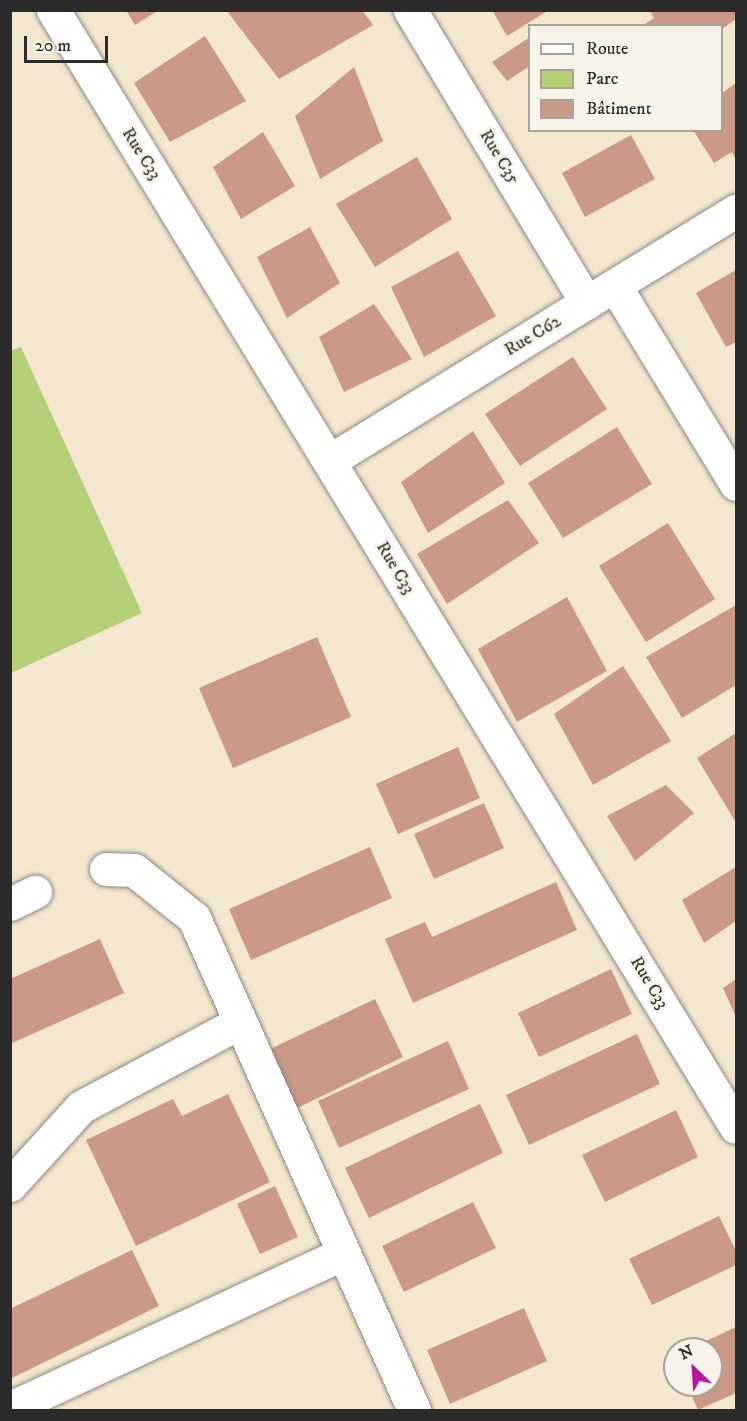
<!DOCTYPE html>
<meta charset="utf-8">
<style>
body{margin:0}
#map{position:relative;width:747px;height:1421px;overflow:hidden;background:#f3e7cf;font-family:"IM FELL DW Pica",serif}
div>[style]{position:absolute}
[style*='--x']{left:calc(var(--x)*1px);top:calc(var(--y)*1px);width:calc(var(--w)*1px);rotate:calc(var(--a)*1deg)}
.green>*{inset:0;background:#b5d178}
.building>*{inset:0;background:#ca9988}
.roads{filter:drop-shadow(0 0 2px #8f897d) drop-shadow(0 0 2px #8f897d)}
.minor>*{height:33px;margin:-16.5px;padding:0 16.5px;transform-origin:16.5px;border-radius:16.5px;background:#fff}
span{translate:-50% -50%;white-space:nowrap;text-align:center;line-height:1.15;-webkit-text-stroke:6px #f7f3e8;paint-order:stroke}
.street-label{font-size:18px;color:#2b2b2b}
.frame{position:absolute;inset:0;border:12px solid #2b2b2b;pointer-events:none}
.legend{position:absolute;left:528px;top:24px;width:195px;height:108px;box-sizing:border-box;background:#f7f3e8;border:2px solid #a5a39c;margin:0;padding:8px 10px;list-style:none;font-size:18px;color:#2b2b2b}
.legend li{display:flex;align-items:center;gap:12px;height:30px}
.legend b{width:30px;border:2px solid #a5a39c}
.north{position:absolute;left:663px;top:1337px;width:60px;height:60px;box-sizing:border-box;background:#f7f3e8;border:2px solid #a5a39c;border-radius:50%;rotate:335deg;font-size:16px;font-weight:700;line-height:24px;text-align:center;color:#2b2b2b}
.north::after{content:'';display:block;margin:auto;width:21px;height:27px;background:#b5179e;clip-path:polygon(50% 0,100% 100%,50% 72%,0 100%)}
.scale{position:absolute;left:24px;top:36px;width:84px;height:27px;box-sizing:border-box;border:3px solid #2b2b2b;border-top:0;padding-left:8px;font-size:18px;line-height:21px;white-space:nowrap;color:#2b2b2b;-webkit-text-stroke:4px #f7f3e8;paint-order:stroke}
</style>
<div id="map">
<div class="green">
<div style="clip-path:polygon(21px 347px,142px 613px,11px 673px,10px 351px)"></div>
</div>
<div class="building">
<div style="clip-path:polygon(126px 10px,159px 10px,135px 25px)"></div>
<div style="clip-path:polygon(226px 10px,362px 10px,373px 25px,279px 79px)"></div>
<div style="clip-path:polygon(492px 10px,549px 10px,507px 36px)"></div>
<div style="clip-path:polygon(649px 10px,736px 10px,736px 19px,722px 29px,722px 26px,642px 26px,654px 18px)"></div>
<div style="clip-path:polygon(205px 36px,246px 101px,170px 142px,134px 83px)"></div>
<div style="clip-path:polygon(530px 37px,530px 66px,507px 81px,492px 62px)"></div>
<div style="clip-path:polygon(354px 67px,383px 141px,320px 179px,295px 116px)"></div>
<div style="clip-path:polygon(736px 83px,736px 160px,732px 152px,714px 163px,693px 130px,722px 130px,722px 93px)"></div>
<div style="clip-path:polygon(263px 132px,295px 186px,241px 219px,213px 167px)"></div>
<div style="clip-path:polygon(631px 135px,655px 179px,585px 217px,562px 173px)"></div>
<div style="clip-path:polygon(417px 157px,452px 219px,375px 267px,336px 204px)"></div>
<div style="clip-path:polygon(310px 227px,340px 283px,287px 318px,257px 257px)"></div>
<div style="clip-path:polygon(458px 251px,496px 316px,424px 357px,391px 287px)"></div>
<div style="clip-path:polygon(736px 270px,736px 342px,726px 347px,696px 293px)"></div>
<div style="clip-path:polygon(374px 304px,412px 359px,344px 392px,319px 337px)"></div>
<div style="clip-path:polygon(573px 357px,607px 409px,520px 466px,485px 414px)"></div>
<div style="clip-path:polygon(617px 427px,652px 484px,563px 538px,528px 483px)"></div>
<div style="clip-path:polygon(473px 431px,505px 483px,428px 533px,401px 482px)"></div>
<div style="clip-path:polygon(508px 500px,539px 543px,447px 604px,417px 554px)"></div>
<div style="clip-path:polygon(668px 523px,715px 599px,646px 642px,599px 566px)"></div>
<div style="clip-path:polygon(567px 597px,607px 671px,517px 722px,478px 649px)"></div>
<div style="clip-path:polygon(736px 605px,736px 685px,682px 718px,646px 657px)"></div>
<div style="clip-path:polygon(317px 637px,351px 717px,233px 768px,199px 688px)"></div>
<div style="clip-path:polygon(623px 666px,671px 741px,593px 785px,554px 714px)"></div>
<div style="clip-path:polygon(736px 733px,736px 820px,735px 821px,697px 758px)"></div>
<div style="clip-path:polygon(458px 747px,480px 798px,398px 834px,376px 784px)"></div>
<div style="clip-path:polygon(666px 785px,694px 813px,635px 861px,607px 816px)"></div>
<div style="clip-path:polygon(484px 803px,504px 848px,434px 879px,414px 834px)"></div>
<div style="clip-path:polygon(370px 847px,392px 898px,251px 960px,229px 909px)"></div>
<div style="clip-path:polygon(736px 867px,736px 921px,704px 943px,682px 900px)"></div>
<div style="clip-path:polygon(556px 882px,577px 930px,413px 1003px,385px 939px,425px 922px,432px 937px)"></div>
<div style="clip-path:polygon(100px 939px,124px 993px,10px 1044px,10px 979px)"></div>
<div style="clip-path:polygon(611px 969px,632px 1014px,539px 1057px,518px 1013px)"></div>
<div style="clip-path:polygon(736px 979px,736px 1017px,723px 988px)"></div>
<div style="clip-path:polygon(375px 999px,403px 1057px,291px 1111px,264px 1052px)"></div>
<div style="clip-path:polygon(637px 1034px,660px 1084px,529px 1145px,506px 1095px)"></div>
<div style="clip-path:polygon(448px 1041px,469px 1089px,339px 1148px,318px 1101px)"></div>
<div style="clip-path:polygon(228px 1094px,270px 1182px,136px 1246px,86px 1140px,173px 1099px,182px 1116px)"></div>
<div style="clip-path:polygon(480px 1104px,503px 1153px,369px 1218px,345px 1168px)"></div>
<div style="clip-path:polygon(676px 1110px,698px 1157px,605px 1202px,582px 1155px)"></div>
<div style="clip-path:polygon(275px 1186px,298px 1237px,260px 1254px,237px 1204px)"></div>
<div style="clip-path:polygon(473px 1202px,496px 1248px,404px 1292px,382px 1246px)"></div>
<div style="clip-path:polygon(719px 1216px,736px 1251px,736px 1265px,652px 1305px,629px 1259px)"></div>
<div style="clip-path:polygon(132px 1250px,159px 1306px,10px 1379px,10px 1309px)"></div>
<div style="clip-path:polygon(524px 1308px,547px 1361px,450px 1404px,427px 1350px)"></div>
<div style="clip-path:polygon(736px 1327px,736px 1393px,698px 1410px,687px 1385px,711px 1385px,711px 1349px,689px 1349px)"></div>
</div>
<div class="roads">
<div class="minor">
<div style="--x:53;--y:10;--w:1309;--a:58.56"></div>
<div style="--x:410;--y:10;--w:342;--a:58.9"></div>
<div style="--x:615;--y:286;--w:232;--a:58.6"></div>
<div style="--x:329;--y:461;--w:478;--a:-31.6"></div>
<div style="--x:106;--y:869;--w:28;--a:2"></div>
<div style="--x:134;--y:870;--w:77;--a:38.7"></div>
<div style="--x:194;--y:918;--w:539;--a:65.91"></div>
<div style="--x:10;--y:904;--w:28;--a:-26"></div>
<div style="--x:10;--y:1185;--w:105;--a:-47.7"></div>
<div style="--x:81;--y:1107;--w:180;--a:-28.1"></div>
<div style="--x:10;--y:1408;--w:368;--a:-24.9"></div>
</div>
</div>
<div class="street-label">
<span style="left:141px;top:154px;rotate:58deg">Rue C33</span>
<span style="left:499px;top:157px;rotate:59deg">Rue C35</span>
<span style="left:533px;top:336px;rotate:-31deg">Rue C62</span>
<span style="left:395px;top:568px;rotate:59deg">Rue C33</span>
<span style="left:649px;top:983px;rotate:59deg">Rue C33</span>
</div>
<div class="frame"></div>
<ul class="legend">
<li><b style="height:8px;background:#fff"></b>Route</li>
<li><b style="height:16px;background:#b5d178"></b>Parc</li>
<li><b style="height:16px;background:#ca9988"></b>Bâtiment</li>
</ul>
<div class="north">N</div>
<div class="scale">20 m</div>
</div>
